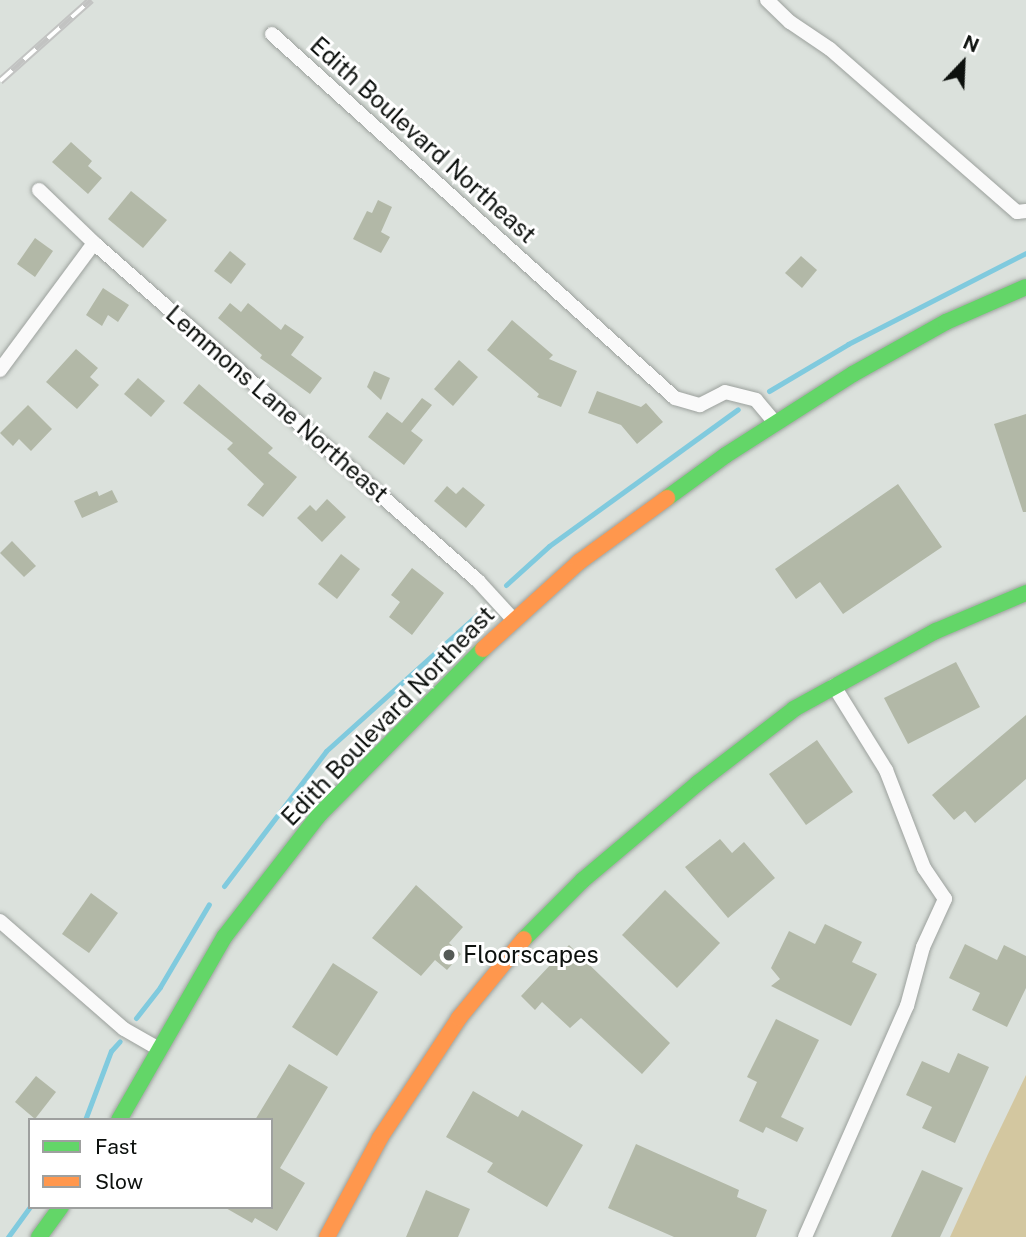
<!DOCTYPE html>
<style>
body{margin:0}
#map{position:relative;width:1026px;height:1237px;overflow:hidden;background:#dbe1dc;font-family:"Public Sans",sans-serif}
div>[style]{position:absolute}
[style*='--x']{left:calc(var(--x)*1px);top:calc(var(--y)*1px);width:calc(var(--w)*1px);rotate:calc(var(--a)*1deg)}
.green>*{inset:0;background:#d3c7a0}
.stream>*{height:5px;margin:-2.5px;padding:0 2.5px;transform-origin:2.5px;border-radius:2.5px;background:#80cade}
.building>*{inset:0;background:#b2b8a7}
.roads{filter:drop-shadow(0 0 2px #9ca19d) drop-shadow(0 0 2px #9ca19d)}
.street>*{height:14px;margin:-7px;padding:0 7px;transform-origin:7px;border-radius:7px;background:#fafafa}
.fast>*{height:16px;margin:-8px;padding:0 8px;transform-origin:8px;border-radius:8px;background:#63d668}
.slow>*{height:16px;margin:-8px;padding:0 8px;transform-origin:8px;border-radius:8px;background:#ff974d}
.rail>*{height:8px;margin-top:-4px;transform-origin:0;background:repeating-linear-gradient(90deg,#fff 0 16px,#c2c3c2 0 32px);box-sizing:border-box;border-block:2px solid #c2c3c2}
.dots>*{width:19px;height:19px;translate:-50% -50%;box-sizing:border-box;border:4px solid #fff;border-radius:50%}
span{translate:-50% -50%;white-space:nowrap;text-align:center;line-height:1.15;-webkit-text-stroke:6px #fff;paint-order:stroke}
.street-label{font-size:24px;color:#0d110e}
.poi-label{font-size:24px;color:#0d110e}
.left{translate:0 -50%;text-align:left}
.legend{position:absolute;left:28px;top:1118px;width:245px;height:91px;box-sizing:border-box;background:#fff;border:2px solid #9ea09f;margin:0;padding:9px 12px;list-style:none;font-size:21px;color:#0d110e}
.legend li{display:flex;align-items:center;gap:14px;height:35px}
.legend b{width:35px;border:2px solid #9ea09f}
.north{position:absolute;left:928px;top:28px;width:70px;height:70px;-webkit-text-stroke:5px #fff;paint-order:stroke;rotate:23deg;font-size:19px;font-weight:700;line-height:28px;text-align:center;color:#0d110e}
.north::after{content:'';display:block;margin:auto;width:24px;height:32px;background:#0d110e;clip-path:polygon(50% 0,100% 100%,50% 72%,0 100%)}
</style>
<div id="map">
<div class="green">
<div style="clip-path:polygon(1026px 1075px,1026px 1237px,950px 1237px,988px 1154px)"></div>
</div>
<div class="stream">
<div style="--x:769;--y:391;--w:92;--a:-30.7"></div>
<div style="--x:848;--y:344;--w:200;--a:-27.1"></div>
<div style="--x:506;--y:585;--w:58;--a:-42.2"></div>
<div style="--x:549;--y:546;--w:233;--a:-35.9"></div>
<div style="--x:224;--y:886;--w:169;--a:-52.9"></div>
<div style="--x:326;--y:751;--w:206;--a:-42"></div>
<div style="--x:136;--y:1018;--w:39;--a:-52"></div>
<div style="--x:160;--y:987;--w:96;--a:-59.4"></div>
<div style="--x:85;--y:1120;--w:74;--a:-69.4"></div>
<div style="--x:111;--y:1051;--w:13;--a:-48"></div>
<div style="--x:8;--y:1237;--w:37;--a:-54"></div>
</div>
<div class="building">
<div style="clip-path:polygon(71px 142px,92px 161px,88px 166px,102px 178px,88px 194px,52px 162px)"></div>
<div style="clip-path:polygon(131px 191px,167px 220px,143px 248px,108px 219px)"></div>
<div style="clip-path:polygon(378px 200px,392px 207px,381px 232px,390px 237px,381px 253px,353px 239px,367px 211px,372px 213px)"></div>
<div style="clip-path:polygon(35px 238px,53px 251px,35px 277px,17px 264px)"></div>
<div style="clip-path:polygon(230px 251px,246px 264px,231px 284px,214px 271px)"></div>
<div style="clip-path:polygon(801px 256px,817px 270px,802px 288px,785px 273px)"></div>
<div style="clip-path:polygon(103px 288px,129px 305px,118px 322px,108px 315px,102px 326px,86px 315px)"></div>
<div style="clip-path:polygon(230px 303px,241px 312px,248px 303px,281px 330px,285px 324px,304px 337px,291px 355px,322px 378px,310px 394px,260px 358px,262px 355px,218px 318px)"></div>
<div style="clip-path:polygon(512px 320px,553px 355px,549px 359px,577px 371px,561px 407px,537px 397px,539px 394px,487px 350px)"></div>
<div style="clip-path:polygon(76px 349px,98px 368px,90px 377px,99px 385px,77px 409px,46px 382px)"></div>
<div style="clip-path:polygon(459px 360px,478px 377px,453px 406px,434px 389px)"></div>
<div style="clip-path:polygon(374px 371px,390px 378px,381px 400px,367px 387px)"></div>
<div style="clip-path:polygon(138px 378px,165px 401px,151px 417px,124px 394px)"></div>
<div style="clip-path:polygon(199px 384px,273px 448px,268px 453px,297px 477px,263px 517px,247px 505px,264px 484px,227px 449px,233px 443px,183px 403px)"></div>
<div style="clip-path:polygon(597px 391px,641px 407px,646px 403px,663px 422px,637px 444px,621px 425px,588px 413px)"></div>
<div style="clip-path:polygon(422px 398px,432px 405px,411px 431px,423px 440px,404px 465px,368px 437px,387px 412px,402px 423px)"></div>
<div style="clip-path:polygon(28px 405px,52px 429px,31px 451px,19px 439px,13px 446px,0 433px)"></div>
<div style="clip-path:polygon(1026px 414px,1026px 512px,1023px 512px,994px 424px)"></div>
<div style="clip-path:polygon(898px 484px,942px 547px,843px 614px,820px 582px,796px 599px,775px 569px)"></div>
<div style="clip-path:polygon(447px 486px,456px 494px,463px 487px,485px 505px,466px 528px,434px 501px)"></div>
<div style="clip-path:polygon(112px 490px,118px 502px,82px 518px,74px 501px,97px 491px,99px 496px)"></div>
<div style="clip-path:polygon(327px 499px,346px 517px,322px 542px,297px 518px,310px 505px,316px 511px)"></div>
<div style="clip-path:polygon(12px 541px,36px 566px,24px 577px,0 553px)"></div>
<div style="clip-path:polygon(341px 554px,360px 569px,337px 599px,318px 584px)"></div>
<div style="clip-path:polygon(412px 568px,444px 593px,412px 635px,389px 617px,400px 602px,391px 595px)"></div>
<div style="clip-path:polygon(956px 662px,980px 707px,908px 744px,884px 698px)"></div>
<div style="clip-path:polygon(1026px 715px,1026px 779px,975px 823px,965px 811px,954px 820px,932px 795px)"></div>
<div style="clip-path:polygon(817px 740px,853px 792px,806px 825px,769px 774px)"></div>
<div style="clip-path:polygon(720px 839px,732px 853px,744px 842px,775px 878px,728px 918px,685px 867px)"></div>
<div style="clip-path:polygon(416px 885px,463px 927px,449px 943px,461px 954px,447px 970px,435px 960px,421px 976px,372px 938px)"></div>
<div style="clip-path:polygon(665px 890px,720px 943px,677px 988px,622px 935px)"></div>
<div style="clip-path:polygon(91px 893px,118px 913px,89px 953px,62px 934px)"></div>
<div style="clip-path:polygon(825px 924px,862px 942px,852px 962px,877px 974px,851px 1026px,771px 986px,780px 979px,771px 968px,789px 931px,815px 944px)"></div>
<div style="clip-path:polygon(965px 944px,997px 960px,1004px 945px,1026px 956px,1026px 988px,1007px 1027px,972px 1010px,980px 993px,949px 978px)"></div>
<div style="clip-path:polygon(569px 945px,670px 1043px,642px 1074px,581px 1018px,570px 1028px,542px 1002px,535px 1010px,521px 996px)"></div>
<div style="clip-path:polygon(333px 963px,378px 992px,337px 1056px,292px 1027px)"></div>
<div style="clip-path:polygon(776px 1019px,819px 1040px,781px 1117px,804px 1128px,797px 1142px,766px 1127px,763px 1133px,739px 1121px,757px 1082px,747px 1077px)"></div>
<div style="clip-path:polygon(958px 1053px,989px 1067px,955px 1143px,922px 1128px,932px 1107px,906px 1095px,922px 1061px,949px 1073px)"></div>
<div style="clip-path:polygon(289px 1064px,328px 1087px,280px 1168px,305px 1183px,277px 1231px,255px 1218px,252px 1223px,224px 1207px,271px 1207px,271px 1120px,255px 1120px)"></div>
<div style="clip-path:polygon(36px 1076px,56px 1092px,35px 1119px,15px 1102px)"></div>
<div style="clip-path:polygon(473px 1091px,518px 1117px,522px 1110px,583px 1145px,547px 1207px,487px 1172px,493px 1163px,446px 1137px)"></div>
<div style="clip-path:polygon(636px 1144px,739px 1190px,737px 1197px,767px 1210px,756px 1237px,674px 1237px,608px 1208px)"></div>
<div style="clip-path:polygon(922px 1170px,963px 1188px,940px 1237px,891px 1237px)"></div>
<div style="clip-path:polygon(426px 1190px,470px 1209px,458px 1237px,406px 1237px)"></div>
</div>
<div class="roads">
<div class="street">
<div style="--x:767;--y:0;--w:32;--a:44"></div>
<div style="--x:790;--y:22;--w:48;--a:34"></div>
<div style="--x:830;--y:49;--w:248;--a:41.1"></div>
<div style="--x:1017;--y:212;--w:9;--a:-6"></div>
<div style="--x:272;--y:34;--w:543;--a:42.09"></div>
<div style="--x:675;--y:398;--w:26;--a:16"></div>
<div style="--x:700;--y:405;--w:28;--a:-27"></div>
<div style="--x:725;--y:392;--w:32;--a:14"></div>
<div style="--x:756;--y:400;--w:31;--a:50"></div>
<div style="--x:39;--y:190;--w:76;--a:43.9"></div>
<div style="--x:94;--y:243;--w:512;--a:41.35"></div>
<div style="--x:478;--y:581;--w:52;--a:47.4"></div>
<div style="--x:0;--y:370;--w:158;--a:-53.5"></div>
<div style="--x:0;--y:921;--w:164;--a:41.1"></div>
<div style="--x:124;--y:1029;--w:40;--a:29.7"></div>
<div style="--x:805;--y:1237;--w:253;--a:-66.2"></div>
<div style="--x:907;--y:1006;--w:61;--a:-74.8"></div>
<div style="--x:923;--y:947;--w:53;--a:-65.4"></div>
<div style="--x:945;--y:899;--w:37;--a:-124"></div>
<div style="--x:924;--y:868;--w:105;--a:-111.2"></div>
<div style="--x:886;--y:770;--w:99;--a:-121.8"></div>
</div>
<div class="fast">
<div style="--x:667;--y:498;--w:73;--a:-36.1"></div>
<div style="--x:726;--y:455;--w:151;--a:-32.5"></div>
<div style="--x:853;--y:374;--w:107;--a:-29.2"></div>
<div style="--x:946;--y:322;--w:87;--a:-23.6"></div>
<div style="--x:524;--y:939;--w:83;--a:-45"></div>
<div style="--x:583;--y:880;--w:150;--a:-40.1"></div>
<div style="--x:698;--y:783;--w:121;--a:-37.6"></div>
<div style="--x:794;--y:709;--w:162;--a:-28.8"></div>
<div style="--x:936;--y:631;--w:98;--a:-22.9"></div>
<div style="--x:119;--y:1120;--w:212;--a:-60.1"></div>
<div style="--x:225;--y:936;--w:153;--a:-52.2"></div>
<div style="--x:319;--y:815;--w:233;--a:-45.3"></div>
<div style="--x:39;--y:1237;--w:37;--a:-54"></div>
</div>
<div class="slow">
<div style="--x:483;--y:649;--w:130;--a:-42.2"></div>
<div style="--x:579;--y:562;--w:109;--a:-36"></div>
<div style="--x:327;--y:1237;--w:112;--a:-61.8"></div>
<div style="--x:380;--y:1138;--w:144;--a:-56.6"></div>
<div style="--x:459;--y:1018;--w:102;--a:-50.6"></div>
</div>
</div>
<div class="rail">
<div style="--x:0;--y:81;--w:122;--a:-41.7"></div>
</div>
<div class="dots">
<div style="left:449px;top:955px;background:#555a56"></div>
</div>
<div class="street-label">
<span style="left:423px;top:140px;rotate:42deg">Edith Boulevard Northeast</span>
<span style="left:277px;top:404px;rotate:41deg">Lemmons Lane Northeast</span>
<span style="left:388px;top:716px;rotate:-46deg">Edith Boulevard Northeast</span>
</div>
<div class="poi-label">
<span class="left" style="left:463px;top:955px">Floorscapes</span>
</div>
<ul class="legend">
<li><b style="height:9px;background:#63d668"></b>Fast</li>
<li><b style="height:9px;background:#ff974d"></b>Slow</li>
</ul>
<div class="north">N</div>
</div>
